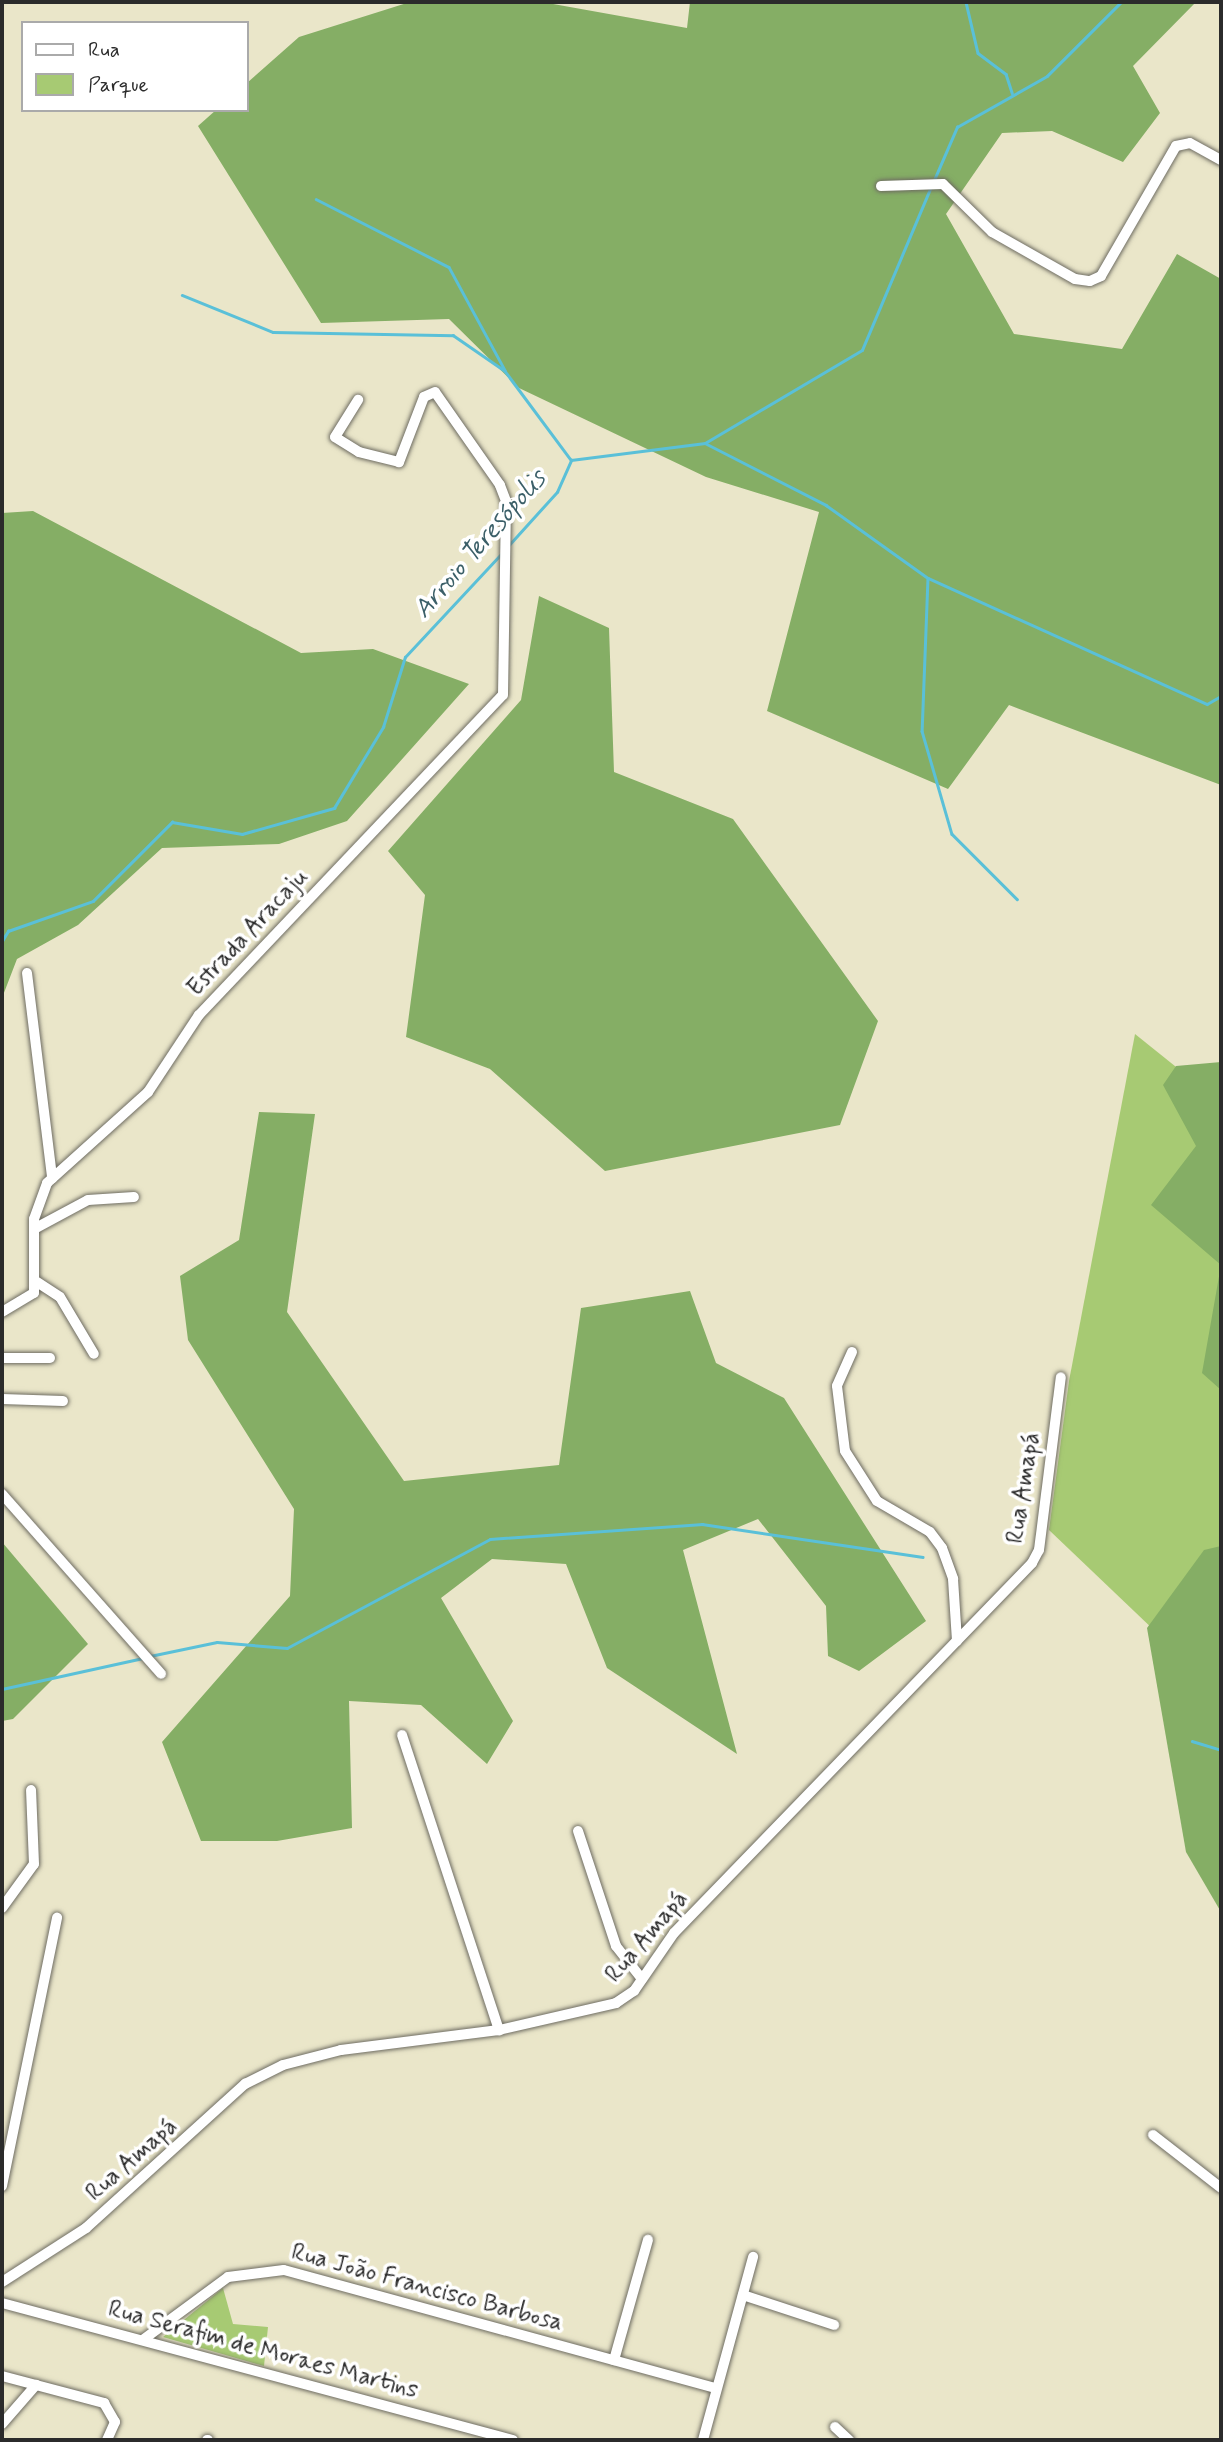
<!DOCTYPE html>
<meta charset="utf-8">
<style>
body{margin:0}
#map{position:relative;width:1223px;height:2442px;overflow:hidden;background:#eae6c9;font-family:Mynerve,sans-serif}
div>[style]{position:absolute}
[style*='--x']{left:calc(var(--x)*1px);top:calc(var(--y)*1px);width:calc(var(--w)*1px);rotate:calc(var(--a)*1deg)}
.green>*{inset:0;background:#a7ca73}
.forest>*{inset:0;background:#85ae65}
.stream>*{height:2.5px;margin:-1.25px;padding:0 1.25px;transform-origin:1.25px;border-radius:1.25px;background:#5ac0d8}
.roads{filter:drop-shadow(0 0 2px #6e6c62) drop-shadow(0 0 2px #6e6c62)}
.street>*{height:10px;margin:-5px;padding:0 5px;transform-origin:5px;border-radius:5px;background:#fff}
span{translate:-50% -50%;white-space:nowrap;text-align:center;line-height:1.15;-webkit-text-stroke:7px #fff;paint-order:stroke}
.street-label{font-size:24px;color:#2b2b2b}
.water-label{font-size:26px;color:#3b5f68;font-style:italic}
.frame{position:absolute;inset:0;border:4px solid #2b2b2b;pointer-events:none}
.legend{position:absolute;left:21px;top:21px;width:228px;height:91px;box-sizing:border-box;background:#fff;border:2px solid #aaa;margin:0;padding:9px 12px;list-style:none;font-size:21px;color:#2b2b2b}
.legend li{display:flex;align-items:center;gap:14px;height:35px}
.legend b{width:35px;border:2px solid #aaa}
</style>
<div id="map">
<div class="green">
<div style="clip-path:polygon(1135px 1034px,1221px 1103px,1221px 1694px,1049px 1530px,1069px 1381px)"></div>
<div style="clip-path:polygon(223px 2288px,233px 2324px,268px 2327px,264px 2366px,163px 2337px)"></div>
</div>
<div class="forest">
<div style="clip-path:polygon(410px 2px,542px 2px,687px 28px,690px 2px,1196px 2px,1133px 66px,1160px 113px,1123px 162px,1052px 131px,1002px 133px,946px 214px,1014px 334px,1122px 349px,1177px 254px,1221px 279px,1221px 785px,1009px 705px,948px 789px,767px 711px,819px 512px,706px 477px,519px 388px,449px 319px,321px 323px,198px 126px,216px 110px,247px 110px,247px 83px,299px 37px)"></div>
<div style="clip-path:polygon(33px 511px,301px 653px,373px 649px,469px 684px,347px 821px,279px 844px,162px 848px,78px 925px,17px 959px,2px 998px,2px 513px)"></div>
<div style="clip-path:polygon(539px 596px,609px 628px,614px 772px,733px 819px,878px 1021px,840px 1125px,605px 1171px,490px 1069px,406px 1037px,425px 895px,388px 851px,521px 700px)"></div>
<div style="clip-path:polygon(1221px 1062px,1221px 1390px,1202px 1373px,1221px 1265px,1151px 1205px,1196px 1146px,1163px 1085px,1176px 1066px)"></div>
<div style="clip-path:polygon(259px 1112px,315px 1114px,287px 1312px,404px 1481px,559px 1465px,581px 1308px,690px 1291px,716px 1363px,784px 1398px,926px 1621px,859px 1671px,828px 1656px,826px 1606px,758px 1519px,683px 1550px,737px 1754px,607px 1668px,566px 1564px,492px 1559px,441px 1598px,513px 1721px,487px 1764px,421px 1705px,349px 1701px,352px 1828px,277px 1841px,201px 1841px,162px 1742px,290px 1596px,294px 1509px,188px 1340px,180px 1276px,239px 1240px)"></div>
<div style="clip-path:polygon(2px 1542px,88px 1644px,13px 1719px,2px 1721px)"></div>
<div style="clip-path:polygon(1221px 1546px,1221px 1912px,1186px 1852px,1147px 1628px,1204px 1550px)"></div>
</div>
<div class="stream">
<div style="--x:966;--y:2;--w:52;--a:76.8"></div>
<div style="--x:978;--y:53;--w:35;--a:37"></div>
<div style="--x:1006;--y:74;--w:20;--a:72"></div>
<div style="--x:934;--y:180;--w:58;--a:-66.5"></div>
<div style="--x:957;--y:127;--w:103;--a:-29.5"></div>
<div style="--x:1047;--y:76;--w:105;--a:-45"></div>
<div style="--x:316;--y:199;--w:149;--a:27.1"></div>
<div style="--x:449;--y:267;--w:117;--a:61.5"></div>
<div style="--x:182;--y:295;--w:98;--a:22.1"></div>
<div style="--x:273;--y:332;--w:180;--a:1"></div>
<div style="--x:453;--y:335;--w:63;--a:34.7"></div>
<div style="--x:505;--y:371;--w:111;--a:53.4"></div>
<div style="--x:705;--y:443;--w:136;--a:27.1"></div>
<div style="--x:826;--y:505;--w:125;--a:35.6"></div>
<div style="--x:928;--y:578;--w:306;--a:24.3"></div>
<div style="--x:1207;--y:704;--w:16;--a:-30"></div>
<div style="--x:508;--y:546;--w:73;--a:-47.8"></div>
<div style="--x:557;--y:492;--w:35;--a:-66"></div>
<div style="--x:571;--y:460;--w:135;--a:-7.2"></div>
<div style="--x:705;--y:443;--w:182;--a:-30.6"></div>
<div style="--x:862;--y:350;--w:175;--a:-67.1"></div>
<div style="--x:928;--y:578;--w:153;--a:92.2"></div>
<div style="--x:922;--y:731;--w:107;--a:73.8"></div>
<div style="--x:952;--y:834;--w:92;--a:45"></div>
<div style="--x:2;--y:941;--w:12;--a:-59"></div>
<div style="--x:8;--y:931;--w:90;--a:-19.4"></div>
<div style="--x:93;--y:901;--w:112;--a:-45"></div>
<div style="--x:172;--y:822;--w:71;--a:9.7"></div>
<div style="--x:242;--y:834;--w:96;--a:-15.8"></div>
<div style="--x:334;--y:808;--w:95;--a:-58.8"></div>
<div style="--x:383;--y:727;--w:73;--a:-72.6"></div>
<div style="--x:405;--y:657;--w:142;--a:-47"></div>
<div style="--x:150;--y:1656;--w:68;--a:-11.8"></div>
<div style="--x:217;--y:1642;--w:70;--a:4.9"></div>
<div style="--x:287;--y:1648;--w:230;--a:-28.2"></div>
<div style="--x:490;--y:1539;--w:213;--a:-4"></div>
<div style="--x:702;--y:1524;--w:223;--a:8.5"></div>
<div style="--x:2;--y:1689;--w:144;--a:-12.4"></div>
<div style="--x:1192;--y:1741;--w:30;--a:17"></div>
</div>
<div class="roads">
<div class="street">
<div style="--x:881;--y:186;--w:62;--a:-1.8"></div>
<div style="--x:943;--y:184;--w:69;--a:44.4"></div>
<div style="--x:992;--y:232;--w:95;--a:29.5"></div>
<div style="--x:1075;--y:279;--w:15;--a:8"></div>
<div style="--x:1090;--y:281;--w:12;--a:-24"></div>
<div style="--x:1101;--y:276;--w:150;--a:-60"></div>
<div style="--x:1176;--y:146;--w:14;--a:-12"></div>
<div style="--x:1190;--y:143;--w:35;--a:29"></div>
<div style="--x:27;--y:973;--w:207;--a:83"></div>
<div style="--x:34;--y:1229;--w:61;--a:-28.2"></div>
<div style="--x:88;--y:1200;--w:46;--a:-3.7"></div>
<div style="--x:37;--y:1282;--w:27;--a:33"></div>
<div style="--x:60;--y:1297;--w:66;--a:59.2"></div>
<div style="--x:2;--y:1312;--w:37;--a:-31"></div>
<div style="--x:34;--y:1293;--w:74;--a:-90"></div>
<div style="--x:34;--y:1219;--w:38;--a:-70"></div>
<div style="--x:47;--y:1183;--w:136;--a:-42"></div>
<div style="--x:148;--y:1092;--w:92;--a:-56.5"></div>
<div style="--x:199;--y:1015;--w:441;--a:-46.5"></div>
<div style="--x:503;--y:695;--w:194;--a:-89.1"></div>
<div style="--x:506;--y:501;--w:17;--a:-111"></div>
<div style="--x:500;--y:485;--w:113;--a:-125"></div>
<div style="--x:435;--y:392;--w:12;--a:156"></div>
<div style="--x:424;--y:397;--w:70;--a:111"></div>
<div style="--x:399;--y:462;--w:41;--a:-166"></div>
<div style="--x:359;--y:452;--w:28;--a:-148"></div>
<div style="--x:335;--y:437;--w:44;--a:-58.1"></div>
<div style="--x:852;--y:1352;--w:37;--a:114"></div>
<div style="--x:837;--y:1386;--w:65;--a:83"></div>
<div style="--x:845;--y:1451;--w:59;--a:57.4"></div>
<div style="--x:877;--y:1501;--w:61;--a:30.3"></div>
<div style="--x:930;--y:1532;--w:20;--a:53"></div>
<div style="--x:942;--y:1548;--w:33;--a:70"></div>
<div style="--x:953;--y:1579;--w:62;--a:86.3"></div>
<div style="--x:2;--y:1358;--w:48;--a:0"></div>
<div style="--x:2;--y:1399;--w:61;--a:1.9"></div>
<div style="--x:2;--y:1494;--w:240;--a:48.5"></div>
<div style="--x:402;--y:1735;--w:311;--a:71.8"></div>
<div style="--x:578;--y:1831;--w:121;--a:71.7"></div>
<div style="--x:616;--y:1946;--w:42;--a:51.8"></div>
<div style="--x:2;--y:1908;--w:54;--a:-54"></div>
<div style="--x:34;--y:1864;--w:74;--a:-92.3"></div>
<div style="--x:1153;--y:2135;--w:86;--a:37.9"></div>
<div style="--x:2;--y:2186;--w:274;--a:-78.4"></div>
<div style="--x:2;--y:2282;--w:100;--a:-32.7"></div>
<div style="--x:86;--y:2228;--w:215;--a:-42.2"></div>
<div style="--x:245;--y:2084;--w:42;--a:-26.6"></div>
<div style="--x:283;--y:2065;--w:60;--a:-14.5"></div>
<div style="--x:341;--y:2050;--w:159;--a:-7.2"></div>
<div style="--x:499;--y:2030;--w:120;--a:-13"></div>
<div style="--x:616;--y:2003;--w:22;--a:-34"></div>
<div style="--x:634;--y:1991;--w:70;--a:-55.4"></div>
<div style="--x:674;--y:1933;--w:515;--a:-45.94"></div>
<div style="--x:1032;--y:1563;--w:15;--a:-62"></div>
<div style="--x:1039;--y:1550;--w:174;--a:-82.8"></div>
<div style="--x:743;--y:2295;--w:96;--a:18.2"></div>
<div style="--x:2;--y:2303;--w:529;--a:15.01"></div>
<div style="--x:144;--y:2339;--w:104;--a:-36.4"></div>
<div style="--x:228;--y:2277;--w:56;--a:-7.1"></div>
<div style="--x:284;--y:2270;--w:448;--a:15.3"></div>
<div style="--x:614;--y:2360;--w:125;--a:-74.2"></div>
<div style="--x:2;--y:2376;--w:106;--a:14.8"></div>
<div style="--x:104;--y:2403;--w:22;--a:60"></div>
<div style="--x:115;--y:2422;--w:20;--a:114"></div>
<div style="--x:2;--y:2424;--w:52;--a:-48.9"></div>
<div style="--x:835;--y:2427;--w:19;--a:43"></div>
<div style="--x:207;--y:2440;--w:1;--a:0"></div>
<div style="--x:703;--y:2440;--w:190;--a:-74.7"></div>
</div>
</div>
<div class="street-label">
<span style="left:248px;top:933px;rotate:-47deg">Estrada Aracaju</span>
<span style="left:1024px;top:1488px;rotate:-81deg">Rua Amapá</span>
<span style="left:647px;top:1937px;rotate:-49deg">Rua Amapá</span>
<span style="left:132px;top:2160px;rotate:-41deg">Rua Amapá</span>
<span style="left:427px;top:2288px;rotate:15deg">Rua João Francisco Barbosa</span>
<span style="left:263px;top:2350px;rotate:15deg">Rua Serafim de Moraes Martins</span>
</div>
<div class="water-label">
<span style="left:481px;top:545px;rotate:-49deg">Arroio Teresópolis</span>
</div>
<div class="frame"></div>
<ul class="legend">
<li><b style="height:9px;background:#fff"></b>Rua</li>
<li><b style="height:19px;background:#a7ca73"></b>Parque</li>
</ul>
</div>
